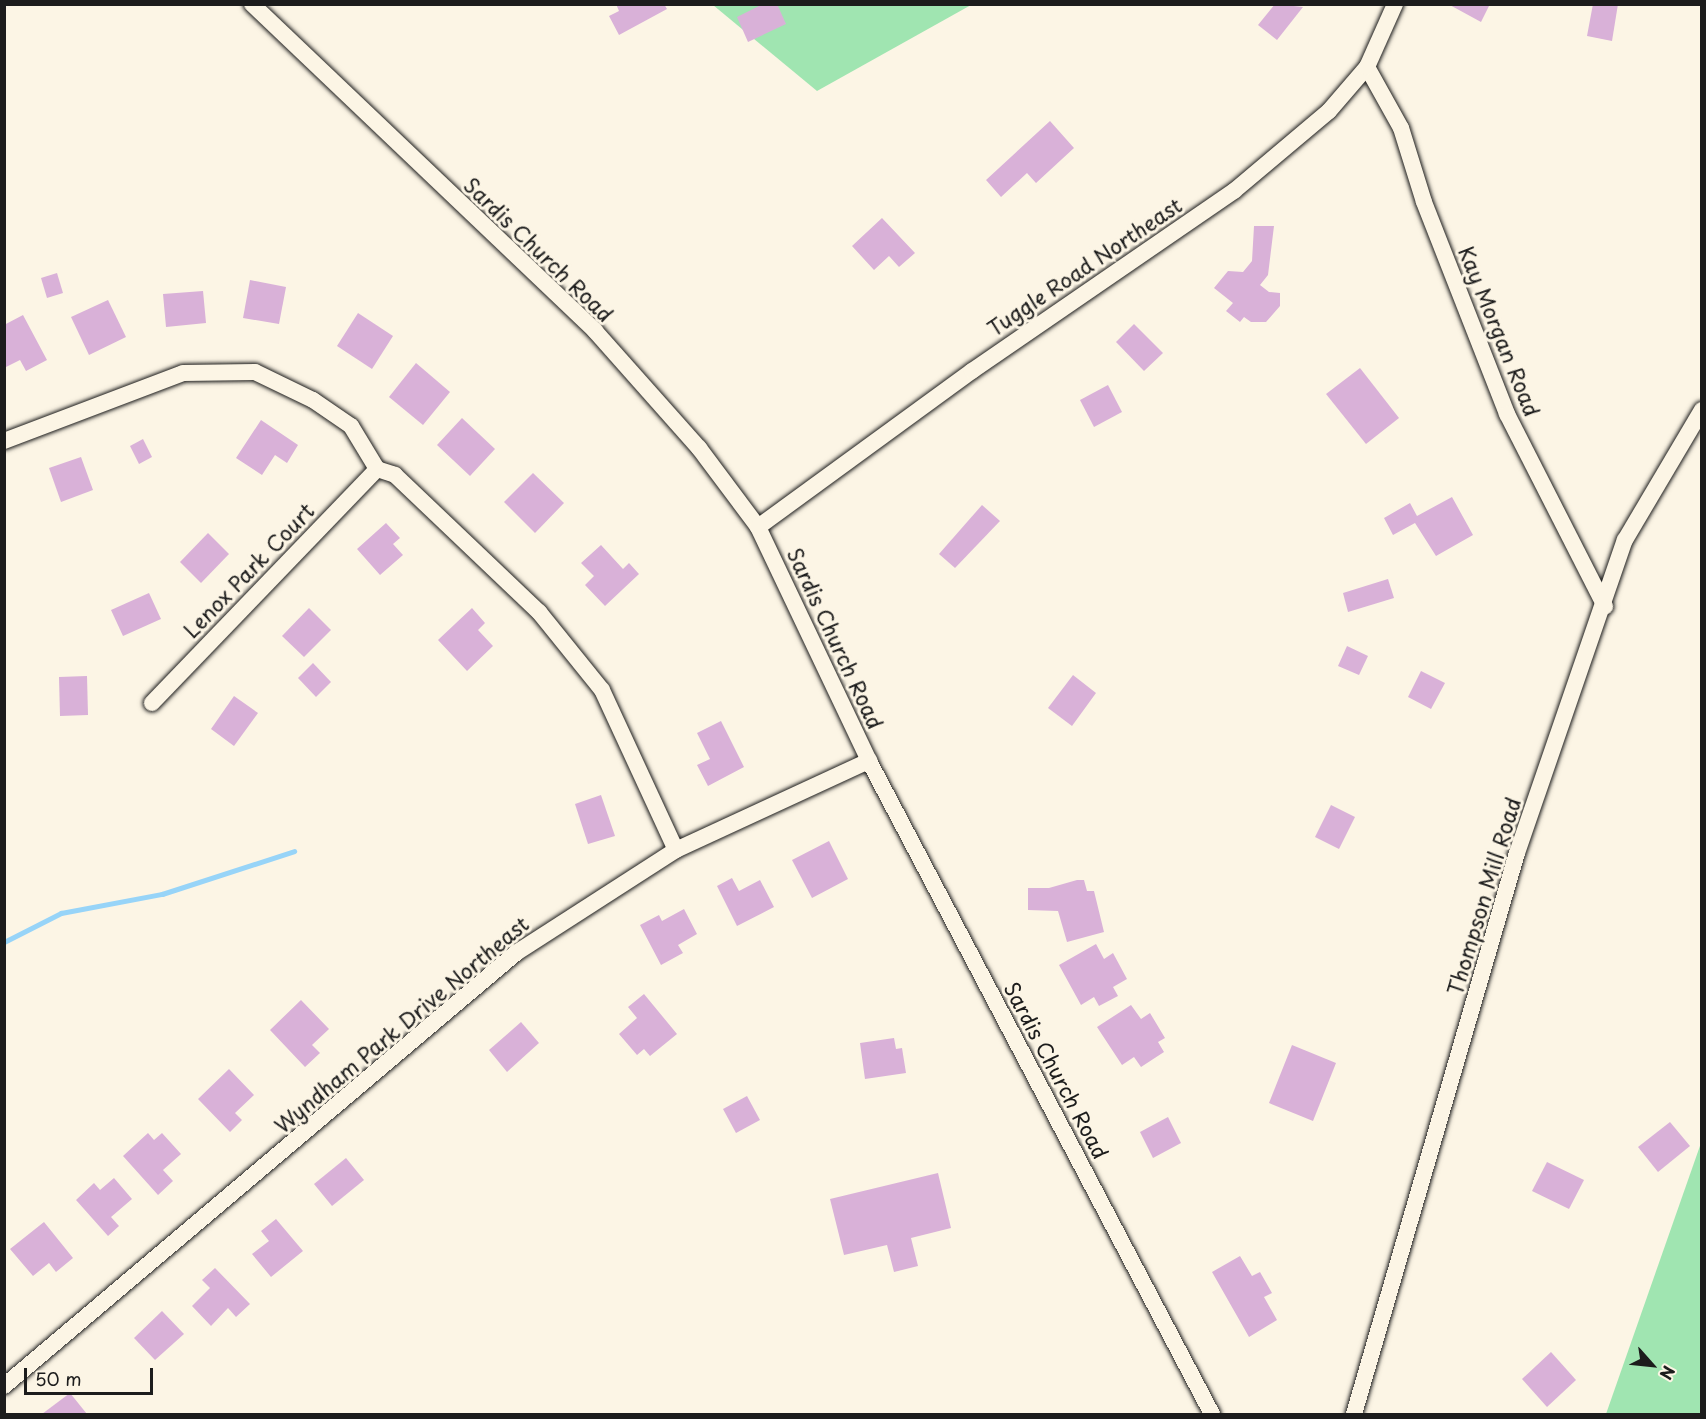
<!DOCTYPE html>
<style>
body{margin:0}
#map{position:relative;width:1706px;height:1419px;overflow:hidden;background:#fcf5e5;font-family:"Playpen Sans",sans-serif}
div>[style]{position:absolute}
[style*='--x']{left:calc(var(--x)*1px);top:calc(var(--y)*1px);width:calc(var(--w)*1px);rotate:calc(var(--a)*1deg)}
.green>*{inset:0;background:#a0e5b1}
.stream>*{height:5px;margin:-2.5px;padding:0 2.5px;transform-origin:2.5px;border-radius:2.5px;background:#97d4f8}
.building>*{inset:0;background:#d9b1d8}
.roads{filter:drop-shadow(0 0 2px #1c1c1c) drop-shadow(0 0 2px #1c1c1c)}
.minor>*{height:16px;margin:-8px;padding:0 8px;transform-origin:8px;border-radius:8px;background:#fcf5e5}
span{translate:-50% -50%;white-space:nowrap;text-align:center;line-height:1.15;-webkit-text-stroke:6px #fcf5e5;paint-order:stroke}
.street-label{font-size:21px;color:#1c1c1c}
.frame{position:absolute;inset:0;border:6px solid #1c1c1c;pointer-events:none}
.north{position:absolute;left:1622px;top:1335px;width:60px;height:60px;-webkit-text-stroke:4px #fcf5e5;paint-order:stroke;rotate:117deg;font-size:16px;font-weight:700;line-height:24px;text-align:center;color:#1c1c1c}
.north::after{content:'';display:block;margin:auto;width:21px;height:27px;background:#1c1c1c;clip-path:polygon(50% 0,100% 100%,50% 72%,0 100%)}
.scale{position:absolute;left:24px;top:1368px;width:129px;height:27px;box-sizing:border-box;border:3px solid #1c1c1c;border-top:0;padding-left:8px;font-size:18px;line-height:21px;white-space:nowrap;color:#1c1c1c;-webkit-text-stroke:4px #fcf5e5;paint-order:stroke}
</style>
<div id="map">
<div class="green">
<div style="clip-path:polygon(713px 5px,971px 5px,817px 91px)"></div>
<div style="clip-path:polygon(1701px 1143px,1701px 1414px,1606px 1414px)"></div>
</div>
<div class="stream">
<div style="--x:4;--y:942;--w:64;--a:-27"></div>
<div style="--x:61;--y:913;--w:103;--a:-10.7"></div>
<div style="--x:162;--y:894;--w:139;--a:-18"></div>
</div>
<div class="building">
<div style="clip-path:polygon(616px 4px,664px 4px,667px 9px,619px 35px,609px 16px,619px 11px)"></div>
<div style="clip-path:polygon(763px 4px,777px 4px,786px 24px,748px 42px,737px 17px)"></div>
<div style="clip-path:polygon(1275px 4px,1303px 7px,1277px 40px,1258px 25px)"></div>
<div style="clip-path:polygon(1448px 4px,1490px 4px,1481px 22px)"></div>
<div style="clip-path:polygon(1593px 4px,1618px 4px,1612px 41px,1587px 36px)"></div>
<div style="clip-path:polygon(1050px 121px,1074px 148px,1036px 183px,1027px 173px,1001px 197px,986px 180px)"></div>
<div style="clip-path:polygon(882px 218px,915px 253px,899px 267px,889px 256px,874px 270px,852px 246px)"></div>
<div style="clip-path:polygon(1254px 226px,1274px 226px,1268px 275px,1260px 285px,1269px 292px,1280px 293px,1280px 306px,1266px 322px,1251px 322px,1244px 317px,1240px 322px,1226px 311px,1233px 303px,1214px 288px,1228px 271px,1243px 272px,1252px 261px)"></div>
<div style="clip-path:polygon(57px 273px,63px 293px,47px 298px,41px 278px)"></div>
<div style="clip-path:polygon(250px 280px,286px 287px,279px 324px,243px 318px)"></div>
<div style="clip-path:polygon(203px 291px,206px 323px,166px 327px,163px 294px)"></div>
<div style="clip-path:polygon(108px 300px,126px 337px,89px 355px,71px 317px)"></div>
<div style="clip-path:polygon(358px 313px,393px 336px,372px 369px,337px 346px)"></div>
<div style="clip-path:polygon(23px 315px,47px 360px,26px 371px,20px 360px,4px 368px,4px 325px)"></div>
<div style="clip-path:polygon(1134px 324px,1163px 353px,1144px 371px,1116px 342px)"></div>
<div style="clip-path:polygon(416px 363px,450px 392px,423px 425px,389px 397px)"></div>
<div style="clip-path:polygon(1360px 368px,1399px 418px,1366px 444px,1326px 394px)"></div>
<div style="clip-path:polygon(1108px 385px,1122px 412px,1094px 427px,1080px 400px)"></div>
<div style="clip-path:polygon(462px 418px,495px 449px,470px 476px,437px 445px)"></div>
<div style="clip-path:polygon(261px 420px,298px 445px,287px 463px,275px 455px,262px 475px,236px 458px)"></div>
<div style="clip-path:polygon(143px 439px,152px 457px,139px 464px,130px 446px)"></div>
<div style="clip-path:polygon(81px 457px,93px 490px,61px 502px,49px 468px)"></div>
<div style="clip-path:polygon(533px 473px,564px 503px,535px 533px,504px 502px)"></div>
<div style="clip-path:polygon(1452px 497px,1473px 535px,1436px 556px,1415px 523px,1393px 535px,1384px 518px,1410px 503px,1417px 516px)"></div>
<div style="clip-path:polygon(982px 505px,1000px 521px,955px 568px,939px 554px)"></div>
<div style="clip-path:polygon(386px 523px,400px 538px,393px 544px,403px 555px,380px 575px,357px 549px)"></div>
<div style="clip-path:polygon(208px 533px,229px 554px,201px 583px,180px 562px)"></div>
<div style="clip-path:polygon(601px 545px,623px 569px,629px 563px,639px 574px,605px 606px,585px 585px,594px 576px,581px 563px)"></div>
<div style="clip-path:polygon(1388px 579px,1394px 598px,1348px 612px,1343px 593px)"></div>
<div style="clip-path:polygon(149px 593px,161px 619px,123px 636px,111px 610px)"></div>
<div style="clip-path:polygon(309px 608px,331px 630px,304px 657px,282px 636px)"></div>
<div style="clip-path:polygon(472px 608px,485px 623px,478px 630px,493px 646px,467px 671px,438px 640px)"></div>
<div style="clip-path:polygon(1347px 646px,1368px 656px,1359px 675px,1338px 666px)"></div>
<div style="clip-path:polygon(313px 663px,331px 682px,316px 697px,298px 678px)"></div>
<div style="clip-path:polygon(1421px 671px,1445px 683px,1431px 709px,1408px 697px)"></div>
<div style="clip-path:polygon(1073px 675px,1096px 693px,1072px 726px,1048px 708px)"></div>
<div style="clip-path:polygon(87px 676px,88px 715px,60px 716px,59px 677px)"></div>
<div style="clip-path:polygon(234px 696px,258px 713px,234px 746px,211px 729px)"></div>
<div style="clip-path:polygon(721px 721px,744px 767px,708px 786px,697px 765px,710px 759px,697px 733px)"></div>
<div style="clip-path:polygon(601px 795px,615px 836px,588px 844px,575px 804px)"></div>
<div style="clip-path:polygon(1331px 805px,1355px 817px,1339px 849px,1315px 837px)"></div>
<div style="clip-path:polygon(829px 841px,848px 879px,812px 898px,792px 860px)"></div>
<div style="clip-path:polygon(732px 878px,739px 891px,760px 880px,774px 907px,737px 926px,717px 886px)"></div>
<div style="clip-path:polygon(1077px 880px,1084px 880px,1087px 891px,1094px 891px,1104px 932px,1067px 942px,1058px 911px,1028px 910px,1028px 888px,1049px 888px)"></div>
<div style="clip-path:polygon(684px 909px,697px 934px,678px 945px,683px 953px,661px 965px,640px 925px,659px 915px,662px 921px)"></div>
<div style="clip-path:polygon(1096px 944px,1104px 959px,1113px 953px,1127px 979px,1113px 987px,1118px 996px,1099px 1006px,1094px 997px,1081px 1005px,1059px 965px)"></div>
<div style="clip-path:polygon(644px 994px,677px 1034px,650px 1056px,644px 1049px,637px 1055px,619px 1034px,637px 1018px,628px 1007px)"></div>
<div style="clip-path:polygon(301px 1000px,329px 1029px,312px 1045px,320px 1053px,305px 1067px,270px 1030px)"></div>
<div style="clip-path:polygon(1131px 1005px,1141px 1019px,1150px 1013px,1165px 1038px,1158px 1042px,1164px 1052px,1141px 1067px,1134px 1057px,1122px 1065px,1097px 1027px)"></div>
<div style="clip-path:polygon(521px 1022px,539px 1043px,507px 1072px,489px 1050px)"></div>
<div style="clip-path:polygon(894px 1038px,896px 1049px,902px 1048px,906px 1073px,865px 1079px,860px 1043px)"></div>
<div style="clip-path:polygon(1292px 1045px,1336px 1063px,1313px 1121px,1269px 1103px)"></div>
<div style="clip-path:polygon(229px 1069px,254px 1095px,235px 1113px,242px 1120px,230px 1132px,198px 1099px)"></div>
<div style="clip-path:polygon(747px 1096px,760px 1120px,736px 1133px,723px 1109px)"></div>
<div style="clip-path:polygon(1168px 1117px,1181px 1143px,1153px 1158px,1140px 1132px)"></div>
<div style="clip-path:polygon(1670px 1122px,1690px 1146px,1658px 1172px,1638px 1147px)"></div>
<div style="clip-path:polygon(148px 1133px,154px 1140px,162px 1133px,181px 1154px,163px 1170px,173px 1181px,158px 1195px,123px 1156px)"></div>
<div style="clip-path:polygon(346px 1158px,364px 1180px,332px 1206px,314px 1184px)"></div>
<div style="clip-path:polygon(1547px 1162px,1584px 1180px,1569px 1209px,1532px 1191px)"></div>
<div style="clip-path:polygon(938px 1173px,951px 1228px,911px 1238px,918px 1266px,894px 1272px,887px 1245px,844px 1255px,830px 1199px)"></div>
<div style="clip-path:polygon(114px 1178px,132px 1199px,111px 1217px,119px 1226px,108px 1236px,76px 1200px,94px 1183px,100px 1190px)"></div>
<div style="clip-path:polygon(276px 1219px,303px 1251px,271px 1277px,252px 1254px,269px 1241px,261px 1231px)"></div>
<div style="clip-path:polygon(44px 1222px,73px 1258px,56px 1272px,49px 1263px,33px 1276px,10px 1249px)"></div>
<div style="clip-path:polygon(1240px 1256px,1252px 1276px,1260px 1272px,1272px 1293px,1264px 1297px,1277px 1320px,1249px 1337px,1212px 1272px)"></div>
<div style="clip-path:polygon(215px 1268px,250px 1304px,236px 1317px,228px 1308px,211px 1326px,192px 1306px,210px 1288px,202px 1280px)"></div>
<div style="clip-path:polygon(162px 1311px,184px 1334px,155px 1360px,134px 1338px)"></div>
<div style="clip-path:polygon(1551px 1352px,1576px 1380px,1547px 1407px,1522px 1379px)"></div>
<div style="clip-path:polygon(70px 1393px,87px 1414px,42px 1414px)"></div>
</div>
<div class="roads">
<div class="minor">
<div style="--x:252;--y:4;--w:474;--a:43.6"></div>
<div style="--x:595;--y:331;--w:157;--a:48.4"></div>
<div style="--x:699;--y:448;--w:99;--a:53.2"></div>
<div style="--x:758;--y:527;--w:259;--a:64.6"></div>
<div style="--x:869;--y:761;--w:738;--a:62.29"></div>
<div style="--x:1367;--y:67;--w:70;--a:60.9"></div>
<div style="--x:1401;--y:128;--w:77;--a:72.7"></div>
<div style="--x:1424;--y:202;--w:228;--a:68.6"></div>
<div style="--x:1507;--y:414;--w:216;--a:63"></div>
<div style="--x:4;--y:441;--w:191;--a:-20.8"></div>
<div style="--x:183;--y:373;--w:72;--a:-0.8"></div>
<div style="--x:255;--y:372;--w:64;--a:25.8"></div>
<div style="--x:313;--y:400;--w:46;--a:34.4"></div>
<div style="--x:351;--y:426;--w:50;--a:58.8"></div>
<div style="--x:377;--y:469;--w:19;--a:18"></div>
<div style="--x:395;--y:475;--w:199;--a:43.6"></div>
<div style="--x:539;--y:612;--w:100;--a:51.1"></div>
<div style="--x:602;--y:690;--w:176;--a:65.2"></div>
<div style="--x:758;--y:527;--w:265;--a:-36.1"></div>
<div style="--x:972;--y:371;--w:318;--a:-34.5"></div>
<div style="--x:1234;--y:191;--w:124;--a:-40.1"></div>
<div style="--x:1329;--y:111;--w:58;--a:-49.2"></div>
<div style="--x:1367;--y:67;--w:69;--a:-66"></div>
<div style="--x:152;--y:703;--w:325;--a:-46.1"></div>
<div style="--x:4;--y:1386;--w:671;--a:-40.22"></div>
<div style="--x:516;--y:953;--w:190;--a:-32.8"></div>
<div style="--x:676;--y:850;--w:213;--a:-24.8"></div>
<div style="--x:1354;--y:1414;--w:584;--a:-73.8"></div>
<div style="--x:1517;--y:853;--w:331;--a:-71"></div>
<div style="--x:1625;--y:540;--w:151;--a:-59.4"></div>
</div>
</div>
<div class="street-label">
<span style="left:539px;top:249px;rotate:44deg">Sardis Church Road</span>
<span style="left:1084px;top:266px;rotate:-34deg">Tuggle Road Northeast</span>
<span style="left:1500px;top:331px;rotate:68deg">Kay Morgan Road</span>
<span style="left:248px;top:570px;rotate:-46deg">Lenox Park Court</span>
<span style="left:836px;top:638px;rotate:65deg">Sardis Church Road</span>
<span style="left:1483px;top:896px;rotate:-73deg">Thompson Mill Road</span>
<span style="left:401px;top:1024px;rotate:-40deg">Wyndham Park Drive Northeast</span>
<span style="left:1057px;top:1070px;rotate:62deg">Sardis Church Road</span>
</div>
<div class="frame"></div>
<div class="north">N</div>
<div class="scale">50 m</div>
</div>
